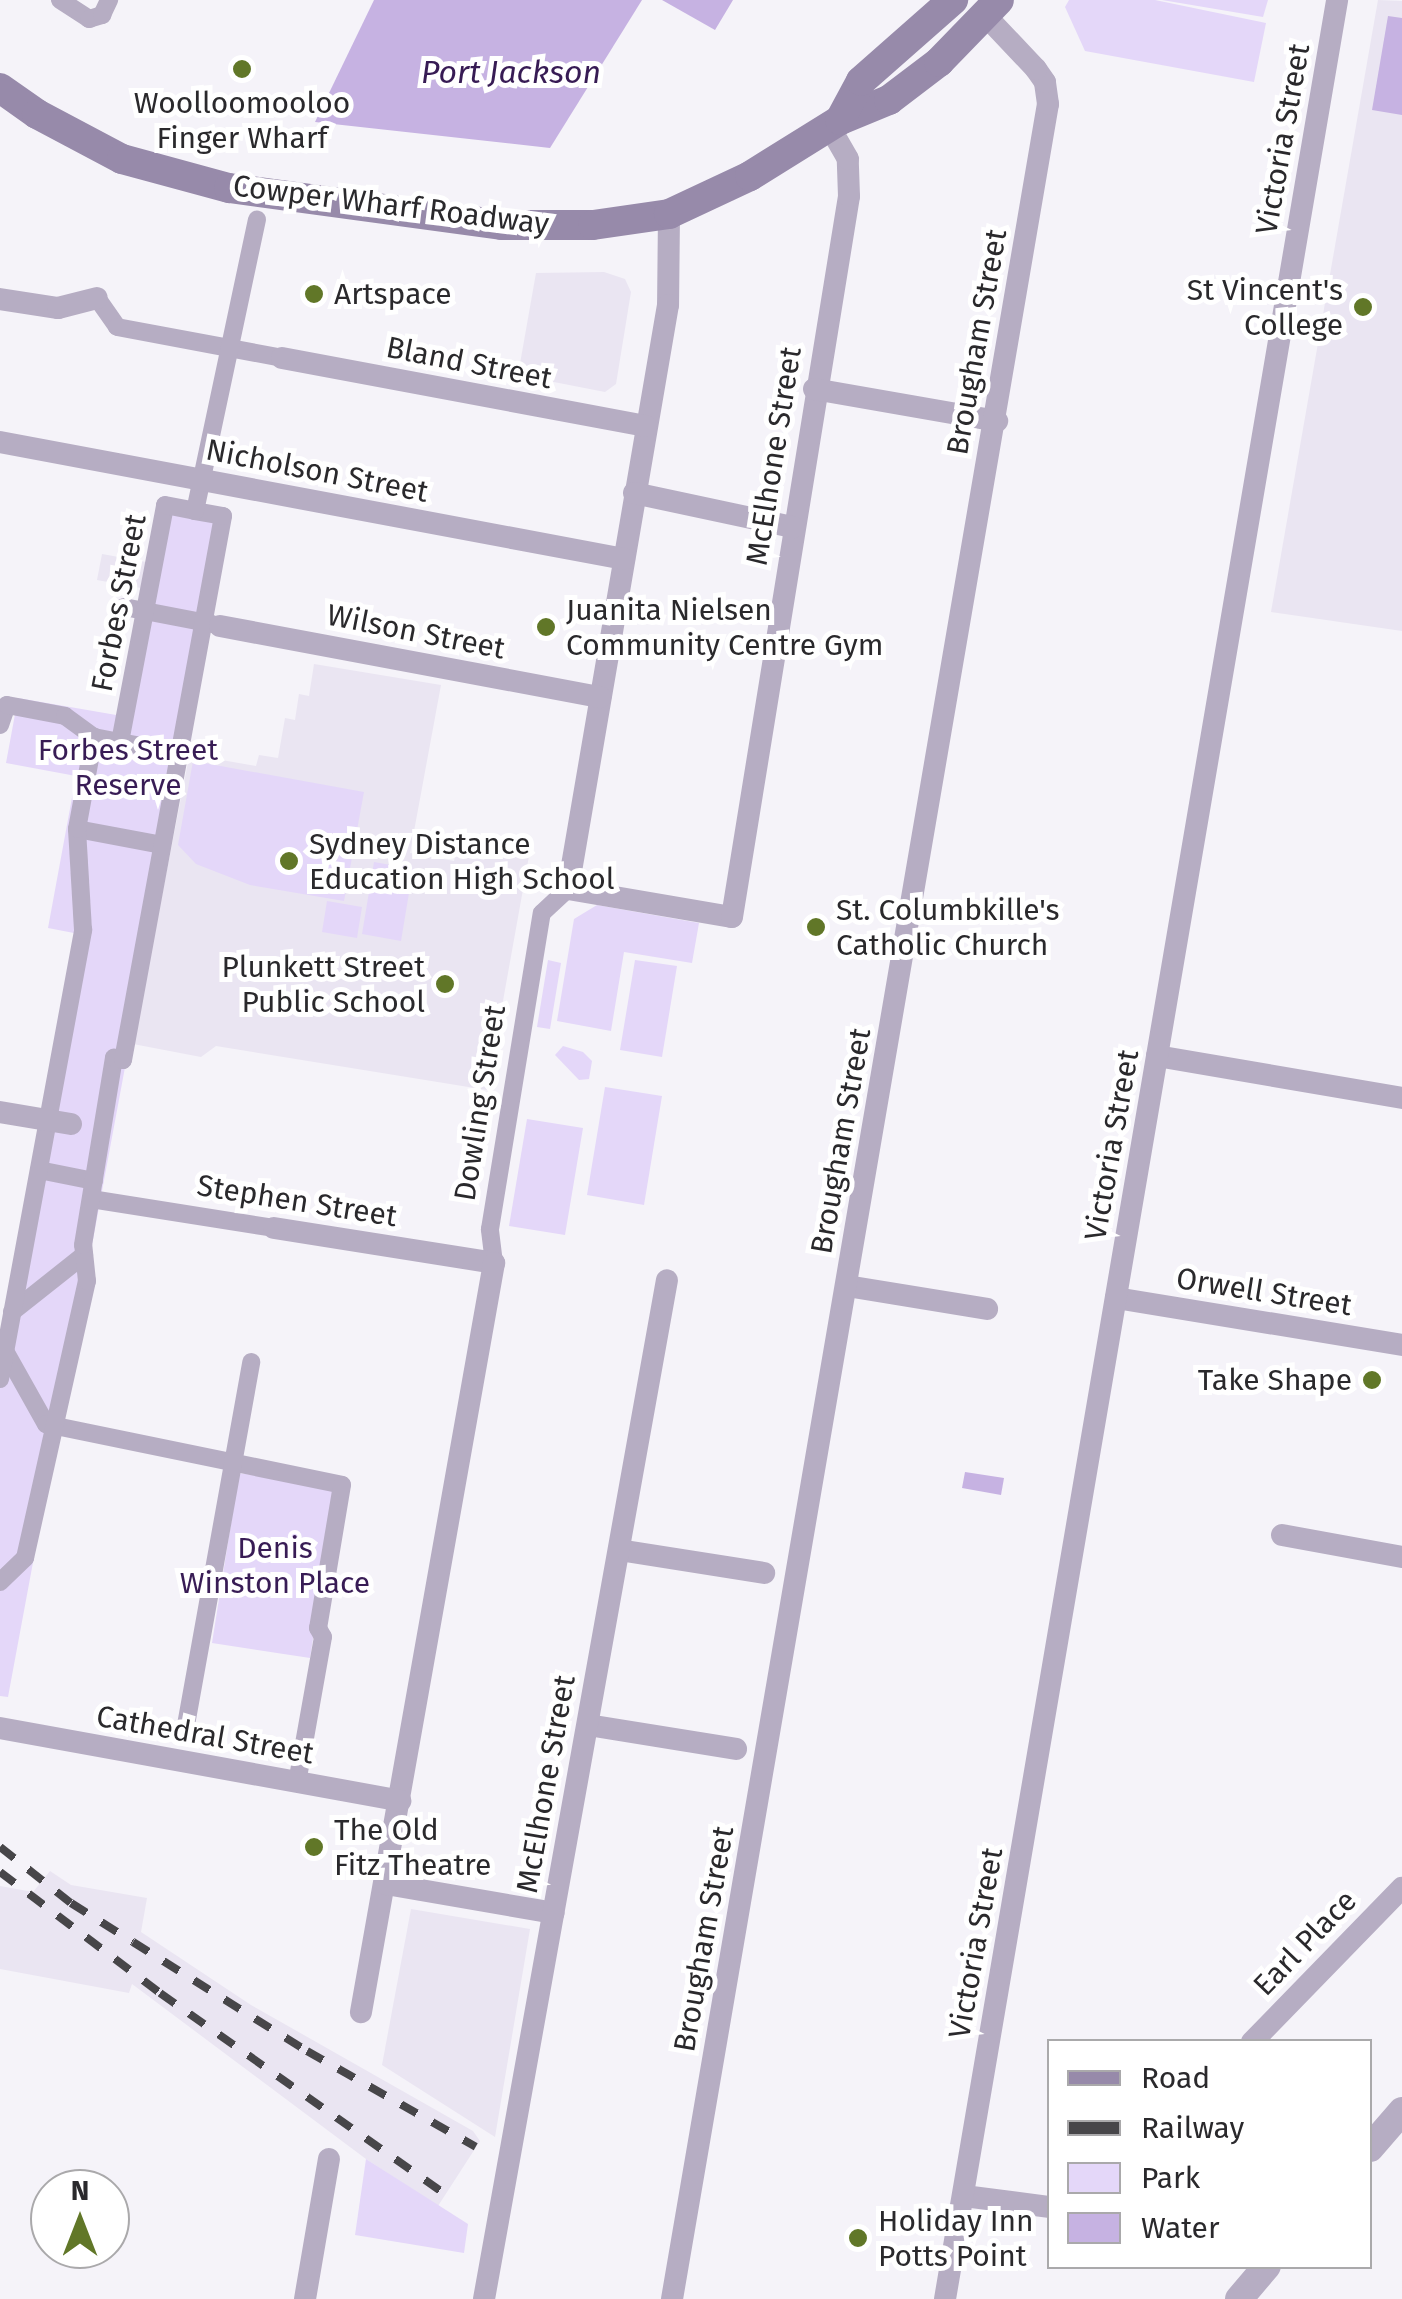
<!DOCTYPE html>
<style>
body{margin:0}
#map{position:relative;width:1402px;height:2299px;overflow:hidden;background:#f5f3f9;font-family:"Fira Sans",sans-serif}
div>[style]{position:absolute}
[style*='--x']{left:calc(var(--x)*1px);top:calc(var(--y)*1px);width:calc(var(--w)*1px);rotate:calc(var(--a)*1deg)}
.built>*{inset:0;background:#eae5f2}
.green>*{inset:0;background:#e4d7f9}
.water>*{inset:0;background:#c6b2e2}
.pedestrian>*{height:18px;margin:-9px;padding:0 9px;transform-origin:9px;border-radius:9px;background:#b6adc3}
.minor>*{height:22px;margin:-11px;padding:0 11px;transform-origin:11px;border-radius:11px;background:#b6adc3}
.tertiary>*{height:28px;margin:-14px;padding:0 14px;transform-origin:14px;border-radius:14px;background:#b6adc3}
.secondary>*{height:30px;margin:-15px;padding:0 15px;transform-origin:15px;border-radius:15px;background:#978aaa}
.rail>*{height:8px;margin-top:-4px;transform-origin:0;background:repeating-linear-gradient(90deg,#474649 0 18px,transparent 0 36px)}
.dots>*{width:28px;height:28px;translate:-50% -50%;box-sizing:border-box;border:5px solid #fff;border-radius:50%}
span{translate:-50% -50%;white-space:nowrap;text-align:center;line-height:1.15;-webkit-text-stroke:10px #fff;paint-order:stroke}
.poi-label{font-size:30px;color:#2a292c}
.right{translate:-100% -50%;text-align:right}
.left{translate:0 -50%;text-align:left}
.street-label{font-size:30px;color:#2a292c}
.park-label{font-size:30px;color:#381c55}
.water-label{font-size:32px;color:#371b54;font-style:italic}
.legend{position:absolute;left:1047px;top:2039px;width:325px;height:230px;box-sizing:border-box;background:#fff;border:2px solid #aaa9ab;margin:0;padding:12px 18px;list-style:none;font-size:30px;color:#2a292c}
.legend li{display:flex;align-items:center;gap:20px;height:50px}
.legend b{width:50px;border:2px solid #aaa9ab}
.north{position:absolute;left:30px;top:2169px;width:100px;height:100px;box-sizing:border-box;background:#fff;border:2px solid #aaa9ab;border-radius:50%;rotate:0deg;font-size:28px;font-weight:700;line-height:40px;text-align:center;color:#2a292c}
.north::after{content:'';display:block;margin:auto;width:35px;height:45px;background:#617728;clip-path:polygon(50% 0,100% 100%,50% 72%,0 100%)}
</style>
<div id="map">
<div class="built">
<div style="clip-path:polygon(1378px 0,1402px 1px,1402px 631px,1271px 612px)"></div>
<div style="clip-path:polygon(604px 272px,625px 279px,631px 292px,616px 384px,605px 392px,518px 375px,536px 273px)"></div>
<div style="clip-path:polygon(102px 554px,146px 562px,141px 588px,97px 580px)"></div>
<div style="clip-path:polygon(314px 664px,441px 685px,410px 853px,454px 861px,458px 843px,529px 856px,487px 1090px,216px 1046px,201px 1057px,133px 1044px,188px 762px,210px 758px,256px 766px,259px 755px,278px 758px,285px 718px,295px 720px,299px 694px,309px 696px)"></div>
<div style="clip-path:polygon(50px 1871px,71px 1885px,147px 1898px,141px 1932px,251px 2005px,473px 2131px,480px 2141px,438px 2206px,366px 2159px,132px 1984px,129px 1993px,0 1969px,0 1886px,33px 1892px)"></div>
<div style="clip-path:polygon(411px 1909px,530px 1929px,495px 2137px,382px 2065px)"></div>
</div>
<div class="green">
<div style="clip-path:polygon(1069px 0,1155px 0,1266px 23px,1254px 82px,1085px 51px,1065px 7px)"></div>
<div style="clip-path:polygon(1162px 0,1268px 0,1263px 17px)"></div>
<div style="clip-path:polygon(162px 501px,228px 513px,8px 1697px,0 1696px,0 1362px,79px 934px,48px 928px,76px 776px,6px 763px,18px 698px,122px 716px)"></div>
<div style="clip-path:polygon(193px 761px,364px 792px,344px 901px,250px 885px,196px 864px,178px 845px)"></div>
<div style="clip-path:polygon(374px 862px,413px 869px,401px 941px,362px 934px)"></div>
<div style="clip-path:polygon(327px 901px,362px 907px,357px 938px,322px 932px)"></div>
<div style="clip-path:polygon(597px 905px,699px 923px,692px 963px,624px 952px,611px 1031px,557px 1021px,574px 919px)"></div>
<div style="clip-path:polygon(548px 960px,561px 963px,550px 1029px,537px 1027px)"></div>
<div style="clip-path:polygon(635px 960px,677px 966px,662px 1057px,620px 1050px)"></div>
<div style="clip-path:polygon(563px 1046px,583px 1052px,592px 1061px,589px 1079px,579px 1080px,555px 1055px)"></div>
<div style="clip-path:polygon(605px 1087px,662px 1096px,644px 1205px,587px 1195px)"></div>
<div style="clip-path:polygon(527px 1119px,583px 1128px,565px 1235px,509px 1226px)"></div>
<div style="clip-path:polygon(239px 1473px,337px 1488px,310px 1658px,212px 1643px)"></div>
<div style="clip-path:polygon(366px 2159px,468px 2224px,464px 2253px,355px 2235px)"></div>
</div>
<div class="water">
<div style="clip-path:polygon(374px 0,642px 0,550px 148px,315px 122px)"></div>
<div style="clip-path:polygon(662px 0,733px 0,715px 30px)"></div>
<div style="clip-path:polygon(1388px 16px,1402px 18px,1402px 115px,1372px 110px)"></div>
<div style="clip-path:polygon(965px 1472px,1004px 1478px,1001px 1495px,962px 1488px)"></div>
</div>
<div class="pedestrian">
<div style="--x:60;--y:0;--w:35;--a:33"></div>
<div style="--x:89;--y:19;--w:14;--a:-17"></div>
<div style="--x:102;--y:15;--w:17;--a:-65"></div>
<div style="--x:97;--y:298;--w:35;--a:55"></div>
<div style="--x:117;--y:327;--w:168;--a:10.6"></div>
<div style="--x:124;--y:607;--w:90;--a:10.9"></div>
<div style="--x:0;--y:725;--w:21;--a:-71"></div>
<div style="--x:7;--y:705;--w:59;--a:10.7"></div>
<div style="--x:65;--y:716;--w:36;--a:36"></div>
<div style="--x:120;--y:742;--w:59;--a:10.7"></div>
<div style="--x:77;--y:829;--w:86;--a:10.7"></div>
<div style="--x:39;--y:1170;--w:56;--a:11.3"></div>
<div style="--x:91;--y:1199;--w:185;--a:9"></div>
<div style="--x:494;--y:1263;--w:34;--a:-97"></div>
<div style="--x:490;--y:1229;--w:320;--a:-80.7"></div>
<div style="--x:542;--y:913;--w:35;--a:-43"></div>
<div style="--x:12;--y:1312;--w:92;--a:-38.4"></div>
<div style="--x:5;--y:1351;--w:84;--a:60.7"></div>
<div style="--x:46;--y:1424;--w:302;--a:11.6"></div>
<div style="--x:342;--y:1485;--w:145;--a:99.5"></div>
<div style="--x:318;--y:1628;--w:10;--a:61"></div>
<div style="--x:323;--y:1637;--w:148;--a:100.1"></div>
<div style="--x:0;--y:1379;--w:457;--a:-79.5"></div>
<div style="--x:83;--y:930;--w:101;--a:-93.4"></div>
<div style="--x:77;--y:829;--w:94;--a:-79.5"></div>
<div style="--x:94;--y:737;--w:26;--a:11"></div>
<div style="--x:120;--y:742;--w:241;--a:-79.2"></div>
<div style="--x:165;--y:505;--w:31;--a:11"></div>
<div style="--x:0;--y:1582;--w:35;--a:-44"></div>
<div style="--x:25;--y:1558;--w:284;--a:-77.4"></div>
<div style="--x:87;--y:1281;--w:36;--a:-96"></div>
<div style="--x:83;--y:1245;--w:190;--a:-80.6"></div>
<div style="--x:114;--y:1058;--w:9;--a:13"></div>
<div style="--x:123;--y:1060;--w:553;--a:-79.58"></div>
<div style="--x:223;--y:516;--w:28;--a:-170"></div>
<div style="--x:195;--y:511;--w:298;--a:-78"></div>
<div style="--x:184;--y:1736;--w:380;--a:-79.8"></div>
</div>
<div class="minor">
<div style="--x:669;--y:214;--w:91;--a:90.6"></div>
<div style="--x:668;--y:305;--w:592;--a:99.72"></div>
<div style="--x:568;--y:889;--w:166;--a:9.7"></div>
<div style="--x:732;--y:917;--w:730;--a:-80.78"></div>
<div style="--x:849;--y:196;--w:37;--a:-92"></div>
<div style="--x:848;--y:159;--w:36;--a:-120"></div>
<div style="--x:0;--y:299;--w:59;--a:8.8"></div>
<div style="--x:58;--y:308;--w:40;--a:-14.4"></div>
<div style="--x:282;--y:358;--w:370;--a:10.6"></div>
<div style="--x:814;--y:389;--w:186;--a:9.9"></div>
<div style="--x:0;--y:442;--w:635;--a:10.62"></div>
<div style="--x:634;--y:493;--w:163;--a:12.1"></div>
<div style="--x:220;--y:626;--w:387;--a:10.6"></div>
<div style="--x:1157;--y:1056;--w:249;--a:9.7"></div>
<div style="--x:0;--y:1112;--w:72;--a:9.6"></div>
<div style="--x:274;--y:1228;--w:223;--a:9"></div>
<div style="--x:494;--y:1263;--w:761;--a:100.07"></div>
<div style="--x:847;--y:1286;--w:142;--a:9.3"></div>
<div style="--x:1116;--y:1298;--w:290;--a:9.3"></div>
<div style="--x:1282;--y:1535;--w:122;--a:10.4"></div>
<div style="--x:619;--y:1550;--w:147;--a:9"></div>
<div style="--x:588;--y:1725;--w:150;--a:9.2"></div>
<div style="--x:0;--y:1728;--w:407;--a:10.3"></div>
<div style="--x:386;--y:1884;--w:170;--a:9.8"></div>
<div style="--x:1252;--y:2042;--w:215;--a:-45.8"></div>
<div style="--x:964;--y:2196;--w:87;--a:7.3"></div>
<div style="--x:305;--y:2299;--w:142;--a:-80.3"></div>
<div style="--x:484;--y:2299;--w:1035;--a:-79.82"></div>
<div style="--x:672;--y:2299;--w:2227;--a:-80.28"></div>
<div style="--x:1048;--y:104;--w:22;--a:-98"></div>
<div style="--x:1045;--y:82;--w:16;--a:-125"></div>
<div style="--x:1036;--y:69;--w:74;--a:-133.4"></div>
<div style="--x:945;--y:2299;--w:2332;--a:-80.32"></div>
</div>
<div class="tertiary">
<div style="--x:1370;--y:2148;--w:49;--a:-49.1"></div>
<div style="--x:1239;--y:2299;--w:43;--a:-49.7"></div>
</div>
<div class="secondary">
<div style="--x:0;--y:88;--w:45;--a:35.1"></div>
<div style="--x:37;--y:114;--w:96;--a:27.9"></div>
<div style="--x:122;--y:159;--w:111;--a:15.2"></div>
<div style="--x:229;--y:188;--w:275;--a:7.7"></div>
<div style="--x:501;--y:225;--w:92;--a:0"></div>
<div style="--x:593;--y:225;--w:77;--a:-8.2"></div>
<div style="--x:669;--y:214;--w:89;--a:-25.1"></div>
<div style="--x:750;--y:176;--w:106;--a:-31.9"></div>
<div style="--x:840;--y:120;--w:53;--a:-22.2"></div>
<div style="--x:889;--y:100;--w:63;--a:-37.2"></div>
<div style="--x:939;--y:62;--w:86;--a:-45.9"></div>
<div style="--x:840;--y:120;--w:44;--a:-61.7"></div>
<div style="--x:861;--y:81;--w:123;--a:-41.4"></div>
</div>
<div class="rail">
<div style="--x:0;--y:1847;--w:90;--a:38.3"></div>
<div style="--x:71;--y:1903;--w:73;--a:32.2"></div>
<div style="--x:133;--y:1942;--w:205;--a:32.1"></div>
<div style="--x:307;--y:2051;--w:194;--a:29.6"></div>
<div style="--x:0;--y:1872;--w:201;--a:37.1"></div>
<div style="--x:160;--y:1993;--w:350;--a:35.2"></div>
</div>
<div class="dots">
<div style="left:242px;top:69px;background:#617728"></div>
<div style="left:314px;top:294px;background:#617728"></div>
<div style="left:1363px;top:307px;background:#617728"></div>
<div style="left:546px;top:627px;background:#617728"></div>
<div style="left:289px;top:861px;background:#617728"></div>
<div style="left:816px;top:927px;background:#617728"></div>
<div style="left:445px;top:984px;background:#617728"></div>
<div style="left:1372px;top:1380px;background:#617728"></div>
<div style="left:314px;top:1847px;background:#617728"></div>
<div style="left:858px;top:2238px;background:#617728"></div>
</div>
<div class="poi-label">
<span style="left:242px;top:120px">Woolloomooloo<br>Finger Wharf</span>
<span class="right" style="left:1343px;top:307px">St Vincent's<br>College</span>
<span class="left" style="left:334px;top:294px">Artspace</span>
<span class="left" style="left:566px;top:627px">Juanita Nielsen<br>Community Centre Gym</span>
<span class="left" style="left:309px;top:861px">Sydney Distance<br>Education High School</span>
<span class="left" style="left:836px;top:927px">St. Columbkille's<br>Catholic Church</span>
<span class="right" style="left:425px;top:984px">Plunkett Street<br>Public School</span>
<span class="right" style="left:1352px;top:1380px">Take Shape</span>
<span class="left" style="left:334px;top:1847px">The Old<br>Fitz Theatre</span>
<span class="left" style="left:878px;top:2238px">Holiday Inn<br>Potts Point</span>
</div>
<div class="street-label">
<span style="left:1283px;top:139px;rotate:-80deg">Victoria Street</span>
<span style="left:391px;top:205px;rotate:7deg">Cowper Wharf Roadway</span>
<span style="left:977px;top:342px;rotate:-80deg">Brougham Street</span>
<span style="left:469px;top:363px;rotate:11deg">Bland Street</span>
<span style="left:774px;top:456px;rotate:-81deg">McElhone Street</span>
<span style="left:317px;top:471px;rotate:11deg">Nicholson Street</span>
<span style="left:119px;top:603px;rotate:-79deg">Forbes Street</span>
<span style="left:416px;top:632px;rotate:11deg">Wilson Street</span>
<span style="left:480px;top:1103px;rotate:-81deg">Dowling Street</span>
<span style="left:841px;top:1141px;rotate:-80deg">Brougham Street</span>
<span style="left:1112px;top:1145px;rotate:-80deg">Victoria Street</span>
<span style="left:297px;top:1201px;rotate:9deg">Stephen Street</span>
<span style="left:1264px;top:1292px;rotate:9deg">Orwell Street</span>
<span style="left:205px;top:1735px;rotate:10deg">Cathedral Street</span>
<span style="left:546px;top:1784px;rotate:-80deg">McElhone Street</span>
<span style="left:704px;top:1939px;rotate:-80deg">Brougham Street</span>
<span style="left:976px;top:1943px;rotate:-80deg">Victoria Street</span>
<span style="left:1305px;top:1943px;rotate:-46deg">Earl Place</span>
</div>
<div class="park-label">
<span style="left:128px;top:767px">Forbes Street<br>Reserve</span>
<span style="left:275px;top:1565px">Denis<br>Winston Place</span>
</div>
<div class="water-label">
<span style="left:511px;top:72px">Port Jackson</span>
</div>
<ul class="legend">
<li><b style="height:12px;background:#978aaa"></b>Road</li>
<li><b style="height:12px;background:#474649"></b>Railway</li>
<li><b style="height:28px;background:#e4d7f9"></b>Park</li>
<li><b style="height:28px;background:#c6b2e2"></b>Water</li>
</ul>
<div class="north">N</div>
</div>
